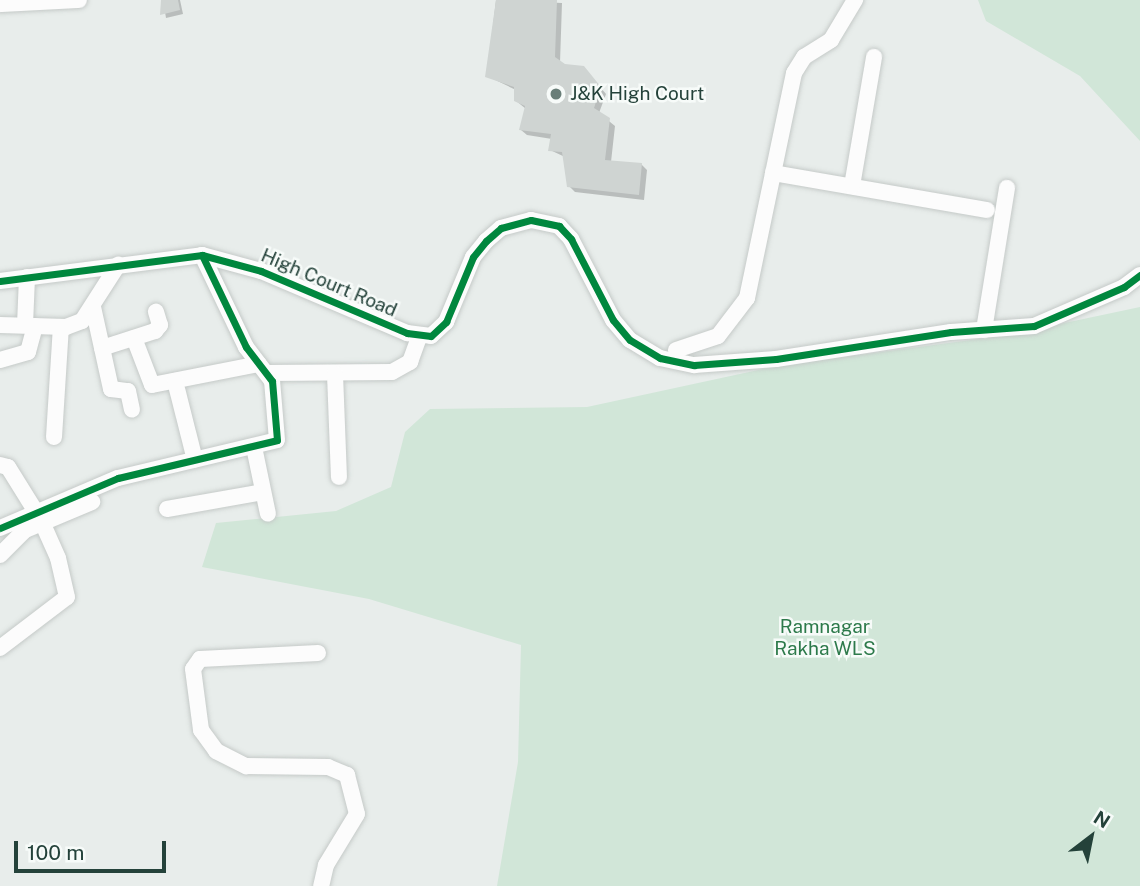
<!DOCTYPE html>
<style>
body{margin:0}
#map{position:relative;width:1140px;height:886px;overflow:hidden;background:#e8edeb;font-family:"Public Sans",sans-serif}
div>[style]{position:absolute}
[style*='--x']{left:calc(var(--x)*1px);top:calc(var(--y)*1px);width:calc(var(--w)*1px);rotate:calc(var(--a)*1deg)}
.green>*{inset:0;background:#d1e6d8}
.shadow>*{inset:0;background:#0003}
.building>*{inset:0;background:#cfd4d2}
.roads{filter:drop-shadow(0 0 2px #c5cac8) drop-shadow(0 0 2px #c5cac8)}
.minor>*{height:16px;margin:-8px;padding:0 8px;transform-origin:8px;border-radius:8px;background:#fcfcfc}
.cycleway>*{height:7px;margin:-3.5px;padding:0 3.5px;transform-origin:3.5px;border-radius:3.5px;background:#00873e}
.dots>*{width:19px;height:19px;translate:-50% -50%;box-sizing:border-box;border:4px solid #f7fbf9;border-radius:50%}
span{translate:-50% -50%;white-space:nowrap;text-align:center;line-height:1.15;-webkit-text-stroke:5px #f7fbf9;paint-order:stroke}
.poi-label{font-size:19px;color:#24423a}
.left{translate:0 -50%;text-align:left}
.street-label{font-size:19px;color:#24423a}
.park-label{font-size:19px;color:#2d7a4b}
.north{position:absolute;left:1056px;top:802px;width:70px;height:70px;-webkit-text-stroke:5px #f7fbf9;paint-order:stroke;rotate:32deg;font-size:19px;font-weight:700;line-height:28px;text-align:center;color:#24423a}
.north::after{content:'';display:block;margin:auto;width:24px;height:32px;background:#24423a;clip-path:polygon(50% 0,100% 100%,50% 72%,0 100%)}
.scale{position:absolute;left:14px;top:841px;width:152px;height:32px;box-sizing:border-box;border:4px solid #24423a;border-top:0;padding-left:9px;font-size:21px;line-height:24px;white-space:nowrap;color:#24423a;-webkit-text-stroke:5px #f7fbf9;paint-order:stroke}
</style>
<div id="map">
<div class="green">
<div style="clip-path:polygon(978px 0,1140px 0,1140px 141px,1080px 76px,986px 21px)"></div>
<div style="clip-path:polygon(1140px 307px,1140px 886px,497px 886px,518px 762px,521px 645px,369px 599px,202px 567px,216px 523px,336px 511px,391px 487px,405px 432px,430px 409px,587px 407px,777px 366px,1008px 335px)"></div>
</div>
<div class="shadow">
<div style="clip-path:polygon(163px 0,180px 0,183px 14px,166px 18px)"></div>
<div style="clip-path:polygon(496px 0,562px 3px,560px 63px,589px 74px,606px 94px,599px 113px,615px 126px,611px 162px,641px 164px,647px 170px,644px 200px,575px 192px,569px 186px,565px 157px,550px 150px,552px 139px,527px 135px,521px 130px,526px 109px,515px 100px,516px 90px,487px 76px)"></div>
</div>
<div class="building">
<div style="clip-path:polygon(161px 0,178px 0,180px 10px,160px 15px)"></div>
<div style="clip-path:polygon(496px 0,557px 0,555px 57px,565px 64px,584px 66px,601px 87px,594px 108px,610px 118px,605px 160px,642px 163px,639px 195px,567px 187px,562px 152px,548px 151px,551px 134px,519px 130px,525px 106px,514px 101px,514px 87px,485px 77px)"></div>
</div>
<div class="roads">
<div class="minor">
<div style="--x:0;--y:4;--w:79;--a:-2.9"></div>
<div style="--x:773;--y:173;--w:217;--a:9.8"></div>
<div style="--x:852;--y:186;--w:131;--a:-80.3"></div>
<div style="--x:0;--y:281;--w:204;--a:-7.3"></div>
<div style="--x:202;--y:255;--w:61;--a:15.2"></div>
<div style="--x:261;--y:271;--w:159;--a:23"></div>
<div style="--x:407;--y:333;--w:24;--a:7"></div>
<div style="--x:431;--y:336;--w:21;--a:-43"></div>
<div style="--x:446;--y:322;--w:70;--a:-67.4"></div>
<div style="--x:473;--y:257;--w:21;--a:-51"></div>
<div style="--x:486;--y:241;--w:20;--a:-41"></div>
<div style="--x:501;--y:228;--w:31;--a:-15"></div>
<div style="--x:531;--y:220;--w:29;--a:12"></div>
<div style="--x:559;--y:226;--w:18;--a:47"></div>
<div style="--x:571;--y:239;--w:91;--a:62.6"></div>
<div style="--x:613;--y:320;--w:26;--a:50"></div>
<div style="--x:630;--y:340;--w:35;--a:31"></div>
<div style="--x:660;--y:358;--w:35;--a:12"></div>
<div style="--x:694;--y:365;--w:82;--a:-4.2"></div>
<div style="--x:776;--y:359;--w:177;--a:-8.8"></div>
<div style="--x:951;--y:332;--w:83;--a:-4.1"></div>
<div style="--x:1034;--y:326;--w:98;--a:-23.4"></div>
<div style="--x:1124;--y:287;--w:20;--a:-37"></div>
<div style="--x:93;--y:307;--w:84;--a:77.6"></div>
<div style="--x:111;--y:389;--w:17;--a:7"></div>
<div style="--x:128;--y:391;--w:19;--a:78"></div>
<div style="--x:0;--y:325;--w:66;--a:1.7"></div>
<div style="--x:66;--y:327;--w:17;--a:-21"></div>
<div style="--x:82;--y:321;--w:67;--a:-57.3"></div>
<div style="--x:25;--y:325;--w:48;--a:-87.6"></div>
<div style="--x:984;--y:330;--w:144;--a:-80.8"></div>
<div style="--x:134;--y:338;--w:50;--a:69"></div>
<div style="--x:152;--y:385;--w:109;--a:-11.1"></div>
<div style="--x:102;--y:348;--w:56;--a:-17.8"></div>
<div style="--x:155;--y:331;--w:8;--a:-50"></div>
<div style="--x:160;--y:325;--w:14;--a:-107"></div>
<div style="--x:676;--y:350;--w:44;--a:-18.4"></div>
<div style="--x:718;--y:336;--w:48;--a:-52.7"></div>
<div style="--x:747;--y:298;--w:230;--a:-78.2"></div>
<div style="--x:794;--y:73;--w:19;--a:-58"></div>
<div style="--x:804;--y:57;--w:32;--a:-32"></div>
<div style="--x:831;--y:40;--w:47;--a:-59"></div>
<div style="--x:0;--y:360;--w:29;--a:-16"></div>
<div style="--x:28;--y:352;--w:27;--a:-75"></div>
<div style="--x:267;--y:373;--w:125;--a:-0.5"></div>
<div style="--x:392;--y:372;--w:21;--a:-29"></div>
<div style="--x:410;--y:362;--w:27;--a:-70"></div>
<div style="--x:335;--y:374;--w:103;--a:87.8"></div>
<div style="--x:175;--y:381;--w:81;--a:75.8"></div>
<div style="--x:54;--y:437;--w:110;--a:-86.4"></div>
<div style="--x:254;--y:447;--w:68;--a:78.2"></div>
<div style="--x:0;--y:465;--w:8;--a:14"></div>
<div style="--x:8;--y:467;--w:53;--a:58.1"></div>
<div style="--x:167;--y:509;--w:97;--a:-10"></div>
<div style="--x:0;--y:528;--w:128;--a:-23"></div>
<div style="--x:118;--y:478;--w:163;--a:-13.4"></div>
<div style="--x:277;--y:440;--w:59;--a:-94.8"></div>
<div style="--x:272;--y:381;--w:43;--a:-127.4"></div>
<div style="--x:246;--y:347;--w:102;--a:-115.6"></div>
<div style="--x:0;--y:555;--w:35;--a:-45"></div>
<div style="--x:25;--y:530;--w:73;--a:-22.7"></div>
<div style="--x:0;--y:648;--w:84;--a:-37.3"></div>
<div style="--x:67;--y:597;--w:40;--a:-103"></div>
<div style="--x:58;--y:558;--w:39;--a:-114"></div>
<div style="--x:318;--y:653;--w:118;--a:177.1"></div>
<div style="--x:200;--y:659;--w:12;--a:125"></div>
<div style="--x:193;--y:669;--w:62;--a:82.5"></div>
<div style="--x:201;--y:730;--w:26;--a:54"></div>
<div style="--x:216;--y:751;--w:34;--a:27"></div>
<div style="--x:246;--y:766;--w:82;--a:0.7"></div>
<div style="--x:328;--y:767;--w:21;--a:23"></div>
<div style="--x:347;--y:775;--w:40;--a:75.6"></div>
<div style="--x:357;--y:814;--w:60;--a:121.3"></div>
<div style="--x:326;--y:865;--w:22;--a:103"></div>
</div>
</div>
<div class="cycleway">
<div style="--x:0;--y:281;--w:204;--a:-7.3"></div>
<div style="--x:202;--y:255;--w:61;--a:15.2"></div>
<div style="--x:261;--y:271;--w:159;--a:23"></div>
<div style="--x:407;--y:333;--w:24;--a:7"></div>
<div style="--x:431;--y:336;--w:21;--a:-43"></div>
<div style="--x:446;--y:322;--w:70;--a:-67.4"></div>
<div style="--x:473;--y:257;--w:21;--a:-51"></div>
<div style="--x:486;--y:241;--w:20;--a:-41"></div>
<div style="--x:501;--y:228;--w:31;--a:-15"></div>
<div style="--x:531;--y:220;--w:29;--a:12"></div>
<div style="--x:559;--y:226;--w:18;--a:47"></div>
<div style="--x:571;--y:239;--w:91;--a:62.6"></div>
<div style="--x:613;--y:320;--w:26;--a:50"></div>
<div style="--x:630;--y:340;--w:35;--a:31"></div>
<div style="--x:660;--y:358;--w:35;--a:12"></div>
<div style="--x:694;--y:365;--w:82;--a:-4.2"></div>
<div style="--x:776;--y:359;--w:177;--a:-8.8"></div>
<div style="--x:951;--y:332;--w:83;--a:-4.1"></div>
<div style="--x:1034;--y:326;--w:98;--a:-23.4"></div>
<div style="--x:1124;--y:287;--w:20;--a:-37"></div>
<div style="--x:0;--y:528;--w:128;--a:-23"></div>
<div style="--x:118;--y:478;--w:163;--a:-13.4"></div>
<div style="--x:277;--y:440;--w:59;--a:-94.8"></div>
<div style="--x:272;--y:381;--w:43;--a:-127.4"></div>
<div style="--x:246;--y:347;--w:102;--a:-115.6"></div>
</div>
<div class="dots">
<div style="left:556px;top:94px;background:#697e78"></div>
</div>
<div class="poi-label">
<span class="left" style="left:570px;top:94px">J&amp;K High Court</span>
</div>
<div class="street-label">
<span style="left:329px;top:283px;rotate:23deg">High Court Road</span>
</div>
<div class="park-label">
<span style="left:825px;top:638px">Ramnagar<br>Rakha WLS</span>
</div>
<div class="north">N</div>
<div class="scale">100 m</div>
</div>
